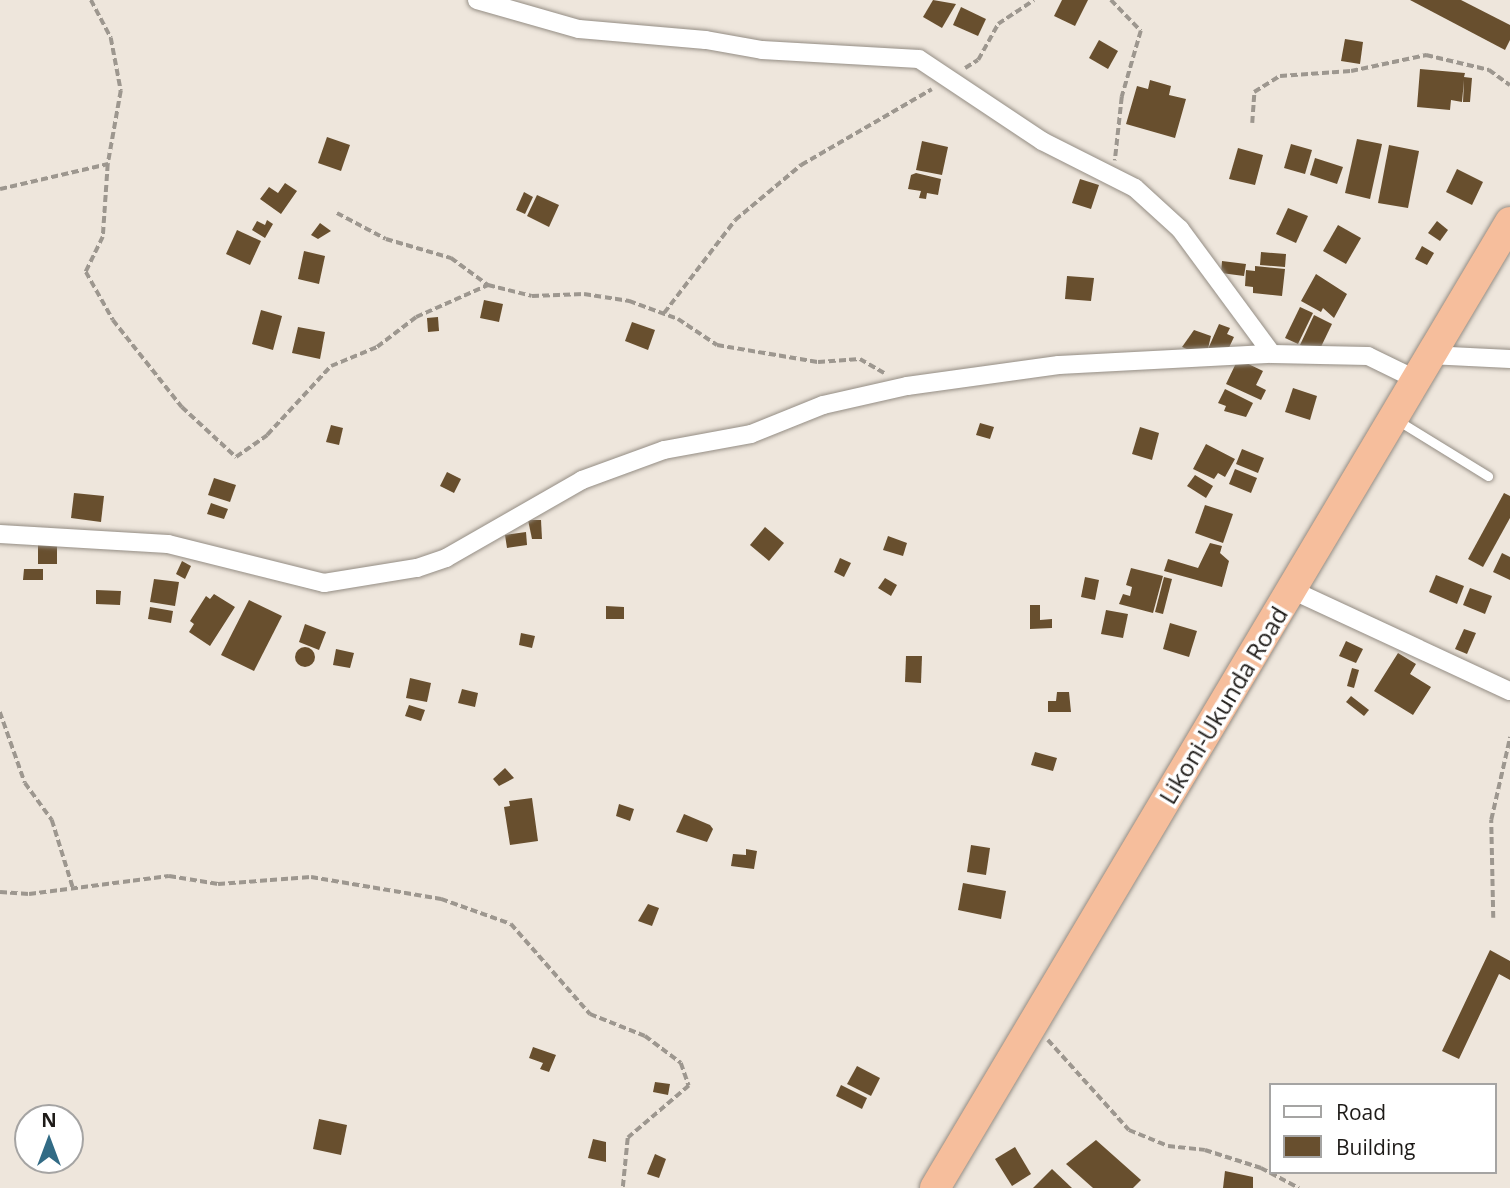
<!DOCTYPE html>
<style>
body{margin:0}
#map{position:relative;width:1510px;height:1188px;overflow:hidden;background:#eee6dc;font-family:"Open Sans",sans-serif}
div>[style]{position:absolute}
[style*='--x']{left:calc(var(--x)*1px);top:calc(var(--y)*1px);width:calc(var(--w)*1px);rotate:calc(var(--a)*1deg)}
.building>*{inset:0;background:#684f2e}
.round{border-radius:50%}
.path>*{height:3.5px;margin-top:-1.75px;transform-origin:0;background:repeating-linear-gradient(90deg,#9d978f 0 7px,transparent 0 10.5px)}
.roads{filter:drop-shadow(0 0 2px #948d84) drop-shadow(0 0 2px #948d84)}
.service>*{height:9px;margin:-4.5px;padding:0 4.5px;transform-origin:4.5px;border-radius:4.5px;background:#fff}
.minor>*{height:18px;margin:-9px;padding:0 9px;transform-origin:9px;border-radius:9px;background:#fff}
.trunk>*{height:30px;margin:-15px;padding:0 15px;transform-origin:15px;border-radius:15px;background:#f6be9c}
span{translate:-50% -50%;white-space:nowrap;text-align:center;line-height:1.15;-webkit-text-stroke:7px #fff;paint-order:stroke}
.street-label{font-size:24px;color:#1e1b18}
.legend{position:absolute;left:1269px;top:1083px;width:228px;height:91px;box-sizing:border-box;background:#fff;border:2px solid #a5a4a3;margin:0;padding:9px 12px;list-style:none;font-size:21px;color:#1e1b18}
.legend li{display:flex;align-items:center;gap:14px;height:35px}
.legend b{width:35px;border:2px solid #a5a4a3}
.north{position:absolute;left:14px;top:1104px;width:70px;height:70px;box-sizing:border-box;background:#fff;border:2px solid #a5a4a3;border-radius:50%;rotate:0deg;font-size:19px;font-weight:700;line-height:28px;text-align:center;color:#1e1b18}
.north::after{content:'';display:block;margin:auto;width:24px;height:32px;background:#326b85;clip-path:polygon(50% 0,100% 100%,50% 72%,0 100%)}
</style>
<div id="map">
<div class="building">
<div style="clip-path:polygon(933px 0,956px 4px,942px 28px,923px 17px)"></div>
<div style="clip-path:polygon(1062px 0,1088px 0,1075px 26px,1054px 16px)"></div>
<div style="clip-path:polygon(1410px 0,1461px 0,1510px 25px,1510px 40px,1505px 50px)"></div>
<div style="clip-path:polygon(961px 7px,986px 19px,978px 36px,953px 25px)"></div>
<div style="clip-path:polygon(1345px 39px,1363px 42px,1360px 64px,1341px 61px)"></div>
<div style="clip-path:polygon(1099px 40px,1118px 51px,1108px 69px,1089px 58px)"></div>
<div style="clip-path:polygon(1420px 69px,1465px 73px,1464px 77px,1472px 78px,1470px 102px,1463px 102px,1464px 80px,1462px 102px,1451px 100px,1450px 110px,1417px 107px)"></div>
<div style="clip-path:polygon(1150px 80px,1171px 86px,1169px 95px,1186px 99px,1175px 138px,1126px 124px,1137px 86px,1148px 89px)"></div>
<div style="clip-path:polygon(327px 137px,350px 145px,341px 171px,318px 163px)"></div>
<div style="clip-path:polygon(1357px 139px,1382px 144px,1370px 199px,1345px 193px)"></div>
<div style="clip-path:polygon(922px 141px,948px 147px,942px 175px,916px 170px)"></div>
<div style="clip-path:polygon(1291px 144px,1312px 150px,1305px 174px,1284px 168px)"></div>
<div style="clip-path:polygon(1389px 145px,1419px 151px,1408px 208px,1378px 203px)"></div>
<div style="clip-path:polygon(1238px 148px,1263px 155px,1255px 185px,1229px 179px)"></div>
<div style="clip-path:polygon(1315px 158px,1343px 167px,1337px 184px,1310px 175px)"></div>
<div style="clip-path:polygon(1457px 169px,1483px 182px,1472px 205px,1446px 192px)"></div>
<div style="clip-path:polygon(916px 173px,941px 179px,938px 195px,927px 193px,926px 199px,919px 198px,921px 191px,908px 189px,911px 175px)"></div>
<div style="clip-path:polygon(1080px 179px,1099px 185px,1091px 209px,1072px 203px)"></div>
<div style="clip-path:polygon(285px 183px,297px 191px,281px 214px,260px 199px,269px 187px,278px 193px)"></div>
<div style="clip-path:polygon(524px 192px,533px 197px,525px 214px,516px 210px)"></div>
<div style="clip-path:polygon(537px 195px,559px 205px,549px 227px,527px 216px)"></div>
<div style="clip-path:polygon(1288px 208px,1308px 216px,1296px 243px,1276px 234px)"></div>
<div style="clip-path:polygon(267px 220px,273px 224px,265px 238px,252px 230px,257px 221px,265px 225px)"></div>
<div style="clip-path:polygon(1437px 221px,1448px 230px,1440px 241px,1428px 233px)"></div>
<div style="clip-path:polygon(320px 223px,331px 231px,318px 239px,311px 235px)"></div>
<div style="clip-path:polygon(1338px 225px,1361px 238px,1346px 264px,1323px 251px)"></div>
<div style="clip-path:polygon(237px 230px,261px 241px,250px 265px,226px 254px)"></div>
<div style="clip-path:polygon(1422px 246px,1434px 253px,1427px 265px,1415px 259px)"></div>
<div style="clip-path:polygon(304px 251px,325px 256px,319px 284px,298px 279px)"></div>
<div style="clip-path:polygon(1261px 252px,1286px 254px,1285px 267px,1260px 265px)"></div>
<div style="clip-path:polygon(1222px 261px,1246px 264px,1244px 276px,1221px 273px)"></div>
<div style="clip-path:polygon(1255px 266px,1285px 269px,1282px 296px,1253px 293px,1253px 287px,1245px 286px,1246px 270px,1255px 271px)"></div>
<div style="clip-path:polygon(1316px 274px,1347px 294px,1334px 318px,1323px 308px,1321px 312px,1301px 301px)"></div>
<div style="clip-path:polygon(1067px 276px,1094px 278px,1091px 301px,1065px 299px)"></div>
<div style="clip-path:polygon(484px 300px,503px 304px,499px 322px,480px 318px)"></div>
<div style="clip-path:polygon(1300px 307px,1313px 313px,1298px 344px,1285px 338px)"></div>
<div style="clip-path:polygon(261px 310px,282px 316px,273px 350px,252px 344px)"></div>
<div style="clip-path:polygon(1314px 315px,1332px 324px,1318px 353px,1300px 345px)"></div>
<div style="clip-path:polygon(438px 317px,439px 331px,428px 332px,427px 318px)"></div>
<div style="clip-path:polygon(632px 322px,655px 330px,648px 350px,625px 341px)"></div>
<div style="clip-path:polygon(1219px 324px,1230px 328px,1227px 334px,1234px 337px,1226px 354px,1208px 349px)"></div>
<div style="clip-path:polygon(298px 327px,325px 332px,320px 359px,292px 353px)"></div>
<div style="clip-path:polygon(1194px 330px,1211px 336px,1206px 357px,1182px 347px)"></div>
<div style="clip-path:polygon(1238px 359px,1263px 371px,1256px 385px,1266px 390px,1261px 400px,1226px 384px)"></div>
<div style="clip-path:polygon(1293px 388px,1317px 396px,1310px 420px,1285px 412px)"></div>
<div style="clip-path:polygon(1225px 389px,1253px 403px,1246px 417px,1224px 411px,1226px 406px,1218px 403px)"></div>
<div style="clip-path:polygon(980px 423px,994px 427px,990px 439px,976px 435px)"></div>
<div style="clip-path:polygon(331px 425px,343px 428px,339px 445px,326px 442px)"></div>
<div style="clip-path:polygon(1140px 427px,1159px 433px,1152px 460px,1132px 454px)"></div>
<div style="clip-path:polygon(1206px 444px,1235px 459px,1225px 477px,1218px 473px,1214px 479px,1193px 469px)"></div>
<div style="clip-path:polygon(1242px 449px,1264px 458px,1258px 473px,1236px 464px)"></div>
<div style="clip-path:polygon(1235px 469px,1257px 478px,1251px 493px,1229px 484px)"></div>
<div style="clip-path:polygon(447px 472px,461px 479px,454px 493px,440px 486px)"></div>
<div style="clip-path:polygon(1195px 475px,1213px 486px,1206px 498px,1187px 486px)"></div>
<div style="clip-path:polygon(214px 478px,236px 485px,230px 502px,208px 495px)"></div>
<div style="clip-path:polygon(74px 493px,104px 496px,101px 522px,71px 518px)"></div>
<div style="clip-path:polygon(1504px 493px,1510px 496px,1510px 518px,1483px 567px,1468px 559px)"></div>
<div style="clip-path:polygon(211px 503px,228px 509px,224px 519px,207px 514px)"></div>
<div style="clip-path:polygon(1205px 505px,1233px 514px,1223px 543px,1195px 533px)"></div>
<div style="clip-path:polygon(528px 520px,541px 520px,542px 539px,532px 539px)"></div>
<div style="clip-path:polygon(765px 527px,784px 543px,769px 561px,750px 545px)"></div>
<div style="clip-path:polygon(526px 532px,527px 545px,507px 548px,505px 535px)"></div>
<div style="clip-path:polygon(888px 536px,907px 543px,903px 556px,883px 550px)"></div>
<div style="clip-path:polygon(1210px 543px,1222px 546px,1220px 553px,1229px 561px,1222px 587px,1164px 571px,1168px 559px,1198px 568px)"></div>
<div style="clip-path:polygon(38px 545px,57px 545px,57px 564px,38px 564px)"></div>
<div style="clip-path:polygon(1502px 553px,1510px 557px,1510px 580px,1493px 572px)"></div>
<div style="clip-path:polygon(840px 558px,851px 563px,844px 577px,834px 572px)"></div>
<div style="clip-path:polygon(182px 561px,191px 566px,185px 579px,176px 574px)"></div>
<div style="clip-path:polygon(1131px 568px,1163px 576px,1153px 613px,1119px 604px,1123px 594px,1130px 596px,1132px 587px,1126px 585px)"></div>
<div style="clip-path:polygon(24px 569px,43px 569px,43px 580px,23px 580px)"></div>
<div style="clip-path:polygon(1436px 575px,1464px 586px,1457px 604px,1429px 592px)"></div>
<div style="clip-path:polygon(1085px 577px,1099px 580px,1095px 600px,1081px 597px)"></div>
<div style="clip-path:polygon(1164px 577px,1172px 579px,1163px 614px,1155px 612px)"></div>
<div style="clip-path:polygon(885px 578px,897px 585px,891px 596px,878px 588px)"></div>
<div style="clip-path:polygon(154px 579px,179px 582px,175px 606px,150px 602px)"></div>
<div style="clip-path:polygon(1470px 588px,1492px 596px,1485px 614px,1463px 605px)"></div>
<div style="clip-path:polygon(96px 590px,121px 591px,120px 605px,96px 604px)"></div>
<div style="clip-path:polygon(214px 594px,235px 607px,210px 646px,189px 632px,194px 624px,190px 621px,206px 596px,210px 599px)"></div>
<div style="clip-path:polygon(249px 600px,282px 616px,254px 671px,221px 655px)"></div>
<div style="clip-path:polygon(1030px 605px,1040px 605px,1040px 620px,1052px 619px,1052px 628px,1030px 629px)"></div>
<div style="clip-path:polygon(606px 606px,624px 607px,624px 619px,606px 619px)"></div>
<div style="clip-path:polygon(150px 607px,173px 611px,171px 623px,148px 619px)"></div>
<div style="clip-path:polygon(1106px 610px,1128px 614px,1123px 638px,1101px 634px)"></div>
<div style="clip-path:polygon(1170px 623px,1197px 631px,1189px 657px,1163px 649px)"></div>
<div style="clip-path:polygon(305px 624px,326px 632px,319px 650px,299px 642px)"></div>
<div style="clip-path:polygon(1464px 629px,1476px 633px,1467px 654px,1455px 649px)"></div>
<div style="clip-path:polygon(521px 633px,535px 636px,532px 648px,519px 645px)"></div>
<div style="clip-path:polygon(1346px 641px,1363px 649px,1356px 663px,1339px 656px)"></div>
<div class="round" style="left:295px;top:647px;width:20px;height:20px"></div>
<div style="clip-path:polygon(336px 649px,354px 653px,350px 668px,333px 665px)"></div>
<div style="clip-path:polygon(1398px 653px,1416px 664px,1410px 674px,1431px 687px,1413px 715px,1374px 691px)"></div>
<div style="clip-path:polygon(906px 656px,922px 656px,921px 683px,905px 682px)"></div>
<div style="clip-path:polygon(1352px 668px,1359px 670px,1354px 688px,1347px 686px)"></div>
<div style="clip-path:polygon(410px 678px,431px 683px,427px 702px,406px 698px)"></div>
<div style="clip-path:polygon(462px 689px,478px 693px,475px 707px,458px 703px)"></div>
<div style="clip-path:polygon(1057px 692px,1069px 692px,1071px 712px,1048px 712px,1048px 701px,1056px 701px)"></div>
<div style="clip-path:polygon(1351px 696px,1369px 710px,1364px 716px,1346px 702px)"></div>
<div style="clip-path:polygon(409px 705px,425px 710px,421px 721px,405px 716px)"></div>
<div style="clip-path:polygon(1035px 752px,1057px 758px,1053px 771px,1031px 765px)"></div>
<div style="clip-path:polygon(505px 768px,514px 778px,499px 786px,493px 779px)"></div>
<div style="clip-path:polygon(532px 798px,538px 841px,510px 845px,504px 807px,510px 806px,509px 801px)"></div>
<div style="clip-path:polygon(619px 804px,634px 809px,630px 821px,616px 816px)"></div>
<div style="clip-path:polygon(684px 814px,710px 825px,713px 829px,707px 842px,676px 832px)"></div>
<div style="clip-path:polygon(971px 845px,990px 848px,986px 875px,967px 872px)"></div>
<div style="clip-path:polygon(746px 849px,757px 851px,754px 869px,731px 866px,733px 854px,746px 855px)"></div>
<div style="clip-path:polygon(963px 883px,1006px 891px,1001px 919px,958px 910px)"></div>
<div style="clip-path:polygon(648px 904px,659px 908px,652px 926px,638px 921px)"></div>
<div style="clip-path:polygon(1490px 950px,1510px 961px,1510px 980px,1499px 974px,1459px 1059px,1442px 1051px)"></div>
<div style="clip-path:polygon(533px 1047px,556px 1055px,549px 1072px,540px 1069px,543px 1063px,529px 1058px)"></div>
<div style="clip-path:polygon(857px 1066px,880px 1078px,871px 1096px,847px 1084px)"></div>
<div style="clip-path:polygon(655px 1082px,670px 1084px,668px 1095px,653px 1092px)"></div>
<div style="clip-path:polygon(841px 1085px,867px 1098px,862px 1109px,836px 1096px)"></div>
<div style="clip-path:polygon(319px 1119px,347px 1125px,341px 1155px,313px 1149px)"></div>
<div style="clip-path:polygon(593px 1139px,606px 1142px,606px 1162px,588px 1158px)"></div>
<div style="clip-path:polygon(1096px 1140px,1141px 1180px,1133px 1188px,1093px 1188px,1066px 1164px)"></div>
<div style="clip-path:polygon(1015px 1147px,1031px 1174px,1012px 1186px,995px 1159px)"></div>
<div style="clip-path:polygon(655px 1154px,666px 1159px,659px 1178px,647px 1174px)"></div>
<div style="clip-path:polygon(1052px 1169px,1072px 1188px,1033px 1188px)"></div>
<div style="clip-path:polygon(1225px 1171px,1253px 1177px,1253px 1188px,1223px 1188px)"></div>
</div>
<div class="path">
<div style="--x:91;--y:0;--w:43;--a:62.2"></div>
<div style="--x:111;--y:38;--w:54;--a:79.3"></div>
<div style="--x:121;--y:91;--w:74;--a:100.1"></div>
<div style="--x:1111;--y:0;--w:43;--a:45.9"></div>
<div style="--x:1141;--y:31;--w:69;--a:106.1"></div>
<div style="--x:1122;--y:97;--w:64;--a:96.2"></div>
<div style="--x:965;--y:68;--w:15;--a:-32"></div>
<div style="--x:978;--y:60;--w:41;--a:-60.9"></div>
<div style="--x:998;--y:24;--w:43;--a:-33.7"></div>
<div style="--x:1252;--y:123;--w:31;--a:-86"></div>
<div style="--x:1254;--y:92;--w:31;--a:-32"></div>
<div style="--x:1280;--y:76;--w:71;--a:-4"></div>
<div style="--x:1351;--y:71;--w:77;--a:-12"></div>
<div style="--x:1426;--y:55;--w:65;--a:13.4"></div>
<div style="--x:1489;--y:70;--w:26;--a:36"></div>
<div style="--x:0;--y:189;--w:111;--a:-13"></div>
<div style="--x:108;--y:164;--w:73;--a:93.9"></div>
<div style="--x:103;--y:237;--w:39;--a:116"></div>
<div style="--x:86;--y:272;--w:55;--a:60.6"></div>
<div style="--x:113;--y:320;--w:111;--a:51.6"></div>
<div style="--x:182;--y:407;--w:74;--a:42.8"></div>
<div style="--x:236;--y:457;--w:38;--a:-35"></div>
<div style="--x:267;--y:435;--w:94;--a:-47.2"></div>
<div style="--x:331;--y:366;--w:50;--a:-22.4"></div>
<div style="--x:377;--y:347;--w:49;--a:-37.6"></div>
<div style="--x:416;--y:317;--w:79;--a:-24"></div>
<div style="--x:488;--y:285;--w:45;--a:14"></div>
<div style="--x:532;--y:296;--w:52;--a:-2.2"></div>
<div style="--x:584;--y:294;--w:46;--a:8.8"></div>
<div style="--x:629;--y:301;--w:52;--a:20.2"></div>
<div style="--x:678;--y:319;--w:47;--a:33.7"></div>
<div style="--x:717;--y:345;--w:102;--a:9.6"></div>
<div style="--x:818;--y:362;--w:42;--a:-4.1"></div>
<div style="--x:860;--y:359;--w:28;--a:30"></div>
<div style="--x:337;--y:213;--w:55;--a:28"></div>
<div style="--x:386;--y:239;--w:68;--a:16.3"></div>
<div style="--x:451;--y:258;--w:46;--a:36.1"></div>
<div style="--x:664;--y:313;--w:117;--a:-52.6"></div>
<div style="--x:735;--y:220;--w:86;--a:-39.8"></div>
<div style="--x:801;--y:165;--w:151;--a:-30.1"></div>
<div style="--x:0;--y:712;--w:75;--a:70.6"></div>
<div style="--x:25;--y:783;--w:46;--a:53.9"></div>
<div style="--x:52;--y:820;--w:71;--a:72.8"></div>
<div style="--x:0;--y:892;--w:29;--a:4"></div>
<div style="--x:29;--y:894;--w:141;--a:-7.3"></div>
<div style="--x:169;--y:876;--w:50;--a:9.3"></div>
<div style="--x:218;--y:884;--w:93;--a:-4.3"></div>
<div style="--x:311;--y:877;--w:132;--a:9.6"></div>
<div style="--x:441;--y:899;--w:74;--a:19.7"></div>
<div style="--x:511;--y:924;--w:120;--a:48.7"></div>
<div style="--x:590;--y:1014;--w:59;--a:21.8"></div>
<div style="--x:645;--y:1036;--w:45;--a:36.9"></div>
<div style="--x:681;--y:1063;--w:24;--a:71"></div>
<div style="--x:689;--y:1086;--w:80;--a:139.6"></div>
<div style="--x:628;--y:1138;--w:50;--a:95.7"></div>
<div style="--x:1493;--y:918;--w:98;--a:-91.2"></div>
<div style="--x:1491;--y:820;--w:85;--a:-77.1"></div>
<div style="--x:1048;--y:1040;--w:121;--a:48"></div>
<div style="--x:1129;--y:1130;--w:42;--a:22.3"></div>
<div style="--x:1168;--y:1146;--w:37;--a:6"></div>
<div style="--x:1205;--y:1150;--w:59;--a:17.8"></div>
<div style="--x:1261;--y:1168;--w:43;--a:27.8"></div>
</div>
<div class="roads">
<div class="service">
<div style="--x:1397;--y:420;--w:107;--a:31.6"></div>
</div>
<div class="minor">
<div style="--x:477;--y:0;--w:106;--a:15.9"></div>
<div style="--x:579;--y:29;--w:127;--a:5"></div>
<div style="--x:706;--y:40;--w:57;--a:10.1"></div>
<div style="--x:762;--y:50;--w:157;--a:3.3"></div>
<div style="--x:919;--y:59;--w:148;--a:33.7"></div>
<div style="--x:1042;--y:141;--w:104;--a:26.8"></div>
<div style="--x:1135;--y:188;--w:61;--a:42.3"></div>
<div style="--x:1180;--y:229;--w:155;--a:53.6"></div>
<div style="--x:1429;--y:355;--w:81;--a:2.8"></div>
<div style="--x:0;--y:534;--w:168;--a:3.4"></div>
<div style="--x:168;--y:544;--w:161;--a:14"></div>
<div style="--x:324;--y:583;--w:94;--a:-9.2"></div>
<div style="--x:417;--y:568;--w:31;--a:-19"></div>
<div style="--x:446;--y:558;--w:157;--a:-29.8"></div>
<div style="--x:582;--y:480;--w:87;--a:-20.1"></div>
<div style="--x:664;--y:450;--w:88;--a:-10.4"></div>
<div style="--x:751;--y:434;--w:78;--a:-21.9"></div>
<div style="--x:823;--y:405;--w:86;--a:-12.7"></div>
<div style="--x:907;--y:386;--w:153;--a:-7.9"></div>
<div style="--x:1059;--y:365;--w:213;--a:-3"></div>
<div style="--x:1272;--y:354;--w:96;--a:1.2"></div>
<div style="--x:1368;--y:356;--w:52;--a:26.1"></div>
<div style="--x:1292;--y:590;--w:240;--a:24.9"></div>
</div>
<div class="trunk">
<div style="--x:935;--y:1188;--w:1124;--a:-59.24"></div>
</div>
</div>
<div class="street-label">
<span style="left:1223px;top:705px;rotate:-59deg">Likoni-Ukunda Road</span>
</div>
<ul class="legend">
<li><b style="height:9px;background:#fff"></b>Road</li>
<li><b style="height:19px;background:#684f2e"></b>Building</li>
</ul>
<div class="north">N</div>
</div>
